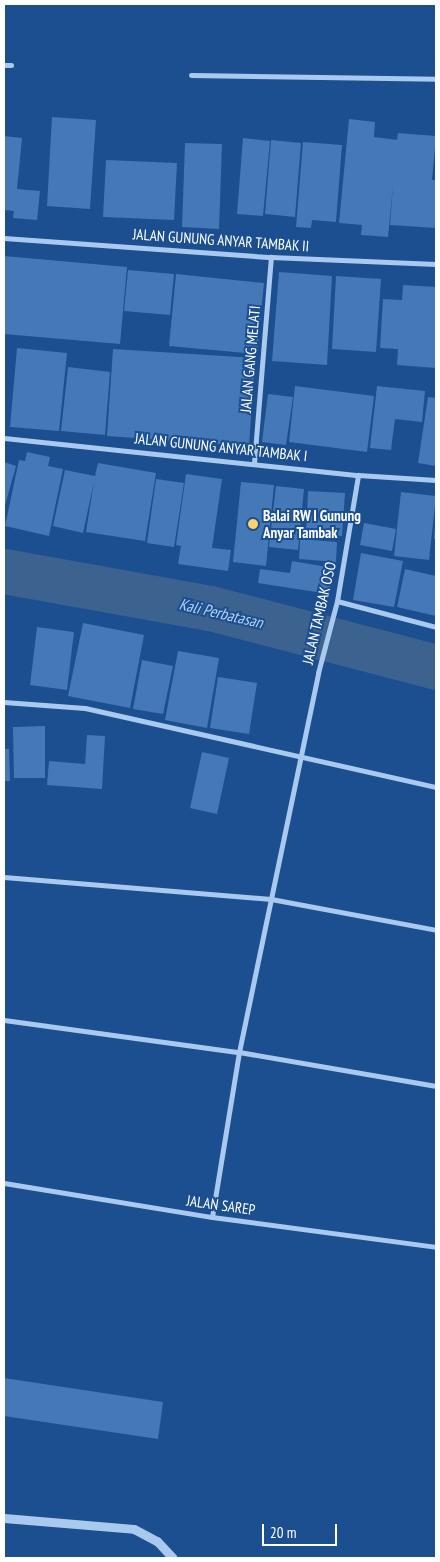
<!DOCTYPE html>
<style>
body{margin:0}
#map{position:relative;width:440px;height:1562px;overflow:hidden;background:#1b4f8f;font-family:"PT Sans Narrow",sans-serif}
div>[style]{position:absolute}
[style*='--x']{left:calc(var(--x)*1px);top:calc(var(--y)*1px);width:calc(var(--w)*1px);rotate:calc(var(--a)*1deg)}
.river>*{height:45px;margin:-22.5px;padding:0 22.5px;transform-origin:22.5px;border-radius:22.5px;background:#3c6290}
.building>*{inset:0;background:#4478b7}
.minor>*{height:5px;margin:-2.5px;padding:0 2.5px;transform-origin:2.5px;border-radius:2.5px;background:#a9c9ee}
.tertiary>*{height:9px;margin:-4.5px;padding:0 4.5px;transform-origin:4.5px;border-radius:4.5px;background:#a9c9ee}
.dots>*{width:14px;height:14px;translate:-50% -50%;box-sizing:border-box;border:2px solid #1b4f8f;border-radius:50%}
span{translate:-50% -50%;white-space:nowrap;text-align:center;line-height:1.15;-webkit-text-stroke:4px #1b4f8f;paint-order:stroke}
.street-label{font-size:15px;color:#fff}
.poi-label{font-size:15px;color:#fff;font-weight:700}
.left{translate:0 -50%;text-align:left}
.water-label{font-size:16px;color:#b5d3f5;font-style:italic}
.frame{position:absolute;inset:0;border:5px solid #fff;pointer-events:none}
.scale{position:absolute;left:262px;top:1524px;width:75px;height:22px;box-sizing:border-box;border:2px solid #fff;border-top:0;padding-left:6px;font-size:15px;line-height:18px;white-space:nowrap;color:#fff;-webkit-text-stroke:4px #1b4f8f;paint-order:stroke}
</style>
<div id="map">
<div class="river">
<div style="--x:4;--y:571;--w:209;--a:10.2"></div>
<div style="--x:210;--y:608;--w:234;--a:14.6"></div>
</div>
<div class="building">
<div style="clip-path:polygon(52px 117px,96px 120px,90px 209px,47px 206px)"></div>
<div style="clip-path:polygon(349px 119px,375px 122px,374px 137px,397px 140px,396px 146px,398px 133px,436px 136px,432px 180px,436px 180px,436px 228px,390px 225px,393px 185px,388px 237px,361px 235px,362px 225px,339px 223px)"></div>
<div style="clip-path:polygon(4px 136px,22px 138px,17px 189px,40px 191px,37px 220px,13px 218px,14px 211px,4px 210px)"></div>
<div style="clip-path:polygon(243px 138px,270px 141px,263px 216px,237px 214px)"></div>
<div style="clip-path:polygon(271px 140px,301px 143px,295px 217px,265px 214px)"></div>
<div style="clip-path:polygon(303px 142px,342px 145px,336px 222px,312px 220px,311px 228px,296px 227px)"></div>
<div style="clip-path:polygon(185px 143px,222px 144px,219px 229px,182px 227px)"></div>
<div style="clip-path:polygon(106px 160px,177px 163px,174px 220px,103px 217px)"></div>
<div style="clip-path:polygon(4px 256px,127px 267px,120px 344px,4px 334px)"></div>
<div style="clip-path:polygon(128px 270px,174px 274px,170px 315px,124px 311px)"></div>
<div style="clip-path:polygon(279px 272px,332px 276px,327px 365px,272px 361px)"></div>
<div style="clip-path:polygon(176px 274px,264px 283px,257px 354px,169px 346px)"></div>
<div style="clip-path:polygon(336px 276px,381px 279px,376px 352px,332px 349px)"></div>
<div style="clip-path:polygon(403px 285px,436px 287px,436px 368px,397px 365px,398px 349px,380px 348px,383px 299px,402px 300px)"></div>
<div style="clip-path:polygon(17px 348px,67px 353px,59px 431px,10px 427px)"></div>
<div style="clip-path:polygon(113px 349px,255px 358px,249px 446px,107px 436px)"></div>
<div style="clip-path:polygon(68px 367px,110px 372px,105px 435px,61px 431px)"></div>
<div style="clip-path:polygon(295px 386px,374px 396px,367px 452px,289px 442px)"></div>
<div style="clip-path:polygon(377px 386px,425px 391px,422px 422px,395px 419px,391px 450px,370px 448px)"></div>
<div style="clip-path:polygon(268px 394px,293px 397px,286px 445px,262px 442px)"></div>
<div style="clip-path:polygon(428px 397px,436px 398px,436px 466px,418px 463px)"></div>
<div style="clip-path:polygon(27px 452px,50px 457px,48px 466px,63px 469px,49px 536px,5px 526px,19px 460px,25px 461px)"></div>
<div style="clip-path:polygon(4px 462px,16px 466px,4px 509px)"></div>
<div style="clip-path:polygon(98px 463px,156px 473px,145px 541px,86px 532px,94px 482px,83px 533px,53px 526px,65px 470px,95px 476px)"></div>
<div style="clip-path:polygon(186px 474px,222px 479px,212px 548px,231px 550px,228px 571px,178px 564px,181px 546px,176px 545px)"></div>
<div style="clip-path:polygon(156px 479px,184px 483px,174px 547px,147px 543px)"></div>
<div style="clip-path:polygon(241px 482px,274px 485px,266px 566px,233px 562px)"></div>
<div style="clip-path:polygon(276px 486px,304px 489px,298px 550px,269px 547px)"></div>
<div style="clip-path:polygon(308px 491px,345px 493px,342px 536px,306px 533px)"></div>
<div style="clip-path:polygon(401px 492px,436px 496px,429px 560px,394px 556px)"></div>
<div style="clip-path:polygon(364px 523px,396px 529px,392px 551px,360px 545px)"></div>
<div style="clip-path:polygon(435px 526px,436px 526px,436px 539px,434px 539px)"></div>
<div style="clip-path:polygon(300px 539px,337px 542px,336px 562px,299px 559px)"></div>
<div style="clip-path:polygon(361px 553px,403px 561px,394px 607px,353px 600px)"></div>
<div style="clip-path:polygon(292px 561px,333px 568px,329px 594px,258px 583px,260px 569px,290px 573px)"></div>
<div style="clip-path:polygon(405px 569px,436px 576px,436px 616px,397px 607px)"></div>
<div style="clip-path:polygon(83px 623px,144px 635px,130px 708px,68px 696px)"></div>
<div style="clip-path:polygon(37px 627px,74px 632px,67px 690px,30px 685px)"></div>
<div style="clip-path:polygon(178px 651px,219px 658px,207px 728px,165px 720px)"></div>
<div style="clip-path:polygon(142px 660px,173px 666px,163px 714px,133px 709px)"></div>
<div style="clip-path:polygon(218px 677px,257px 683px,249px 734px,210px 728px)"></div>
<div style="clip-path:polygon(45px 726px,45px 778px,14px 778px,13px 727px)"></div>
<div style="clip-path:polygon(87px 735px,105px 736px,102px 789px,47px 785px,49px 761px,85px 764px)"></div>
<div style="clip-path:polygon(4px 749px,9px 749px,10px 781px,4px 781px)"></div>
<div style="clip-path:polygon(202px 752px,229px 758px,217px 814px,190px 808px)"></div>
<div style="clip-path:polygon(4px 1378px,163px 1402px,158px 1439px,4px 1416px)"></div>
</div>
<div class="minor">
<div style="--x:4;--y:65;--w:7;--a:0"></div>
<div style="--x:191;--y:75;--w:245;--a:0.9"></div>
<div style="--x:4;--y:238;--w:268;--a:4.1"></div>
<div style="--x:271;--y:257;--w:165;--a:2.4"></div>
<div style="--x:4;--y:438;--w:356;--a:6"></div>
<div style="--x:358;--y:475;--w:78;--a:3.7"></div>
<div style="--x:254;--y:463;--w:207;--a:-85.3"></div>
<div style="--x:337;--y:601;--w:102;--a:14.7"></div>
<div style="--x:4;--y:702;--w:81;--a:4.2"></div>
<div style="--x:85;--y:708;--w:360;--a:12.7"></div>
<div style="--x:4;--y:877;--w:268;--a:4.7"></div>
<div style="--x:271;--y:899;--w:168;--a:10.6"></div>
<div style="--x:4;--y:1020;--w:237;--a:7.8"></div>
<div style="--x:239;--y:1052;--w:200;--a:9.8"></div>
<div style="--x:4;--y:1183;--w:211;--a:9.3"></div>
<div style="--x:212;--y:1217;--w:226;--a:7.6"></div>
<div style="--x:212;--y:1217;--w:167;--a:-80.7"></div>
<div style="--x:239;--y:1052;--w:387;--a:-78.2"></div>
<div style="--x:318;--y:673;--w:74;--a:-75.2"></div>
<div style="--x:337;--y:601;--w:128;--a:-80.5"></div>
</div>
<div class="tertiary">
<div style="--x:4;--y:1518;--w:130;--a:4.8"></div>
<div style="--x:134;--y:1529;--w:26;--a:28"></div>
<div style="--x:157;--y:1541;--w:23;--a:47"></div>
</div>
<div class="dots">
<div style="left:253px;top:524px;background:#ffd166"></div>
</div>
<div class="street-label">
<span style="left:221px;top:240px;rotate:4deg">JALAN GUNUNG ANYAR TAMBAK II</span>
<span style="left:250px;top:359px;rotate:-85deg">JALAN GANG MELATI</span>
<span style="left:221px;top:447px;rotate:6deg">JALAN GUNUNG ANYAR TAMBAK I</span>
<span style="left:319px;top:613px;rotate:-77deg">JALAN TAMBAK OSO</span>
<span style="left:221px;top:1205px;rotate:8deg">JALAN SAREP</span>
</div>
<div class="poi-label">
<span class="left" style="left:263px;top:524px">Balai RW I Gunung<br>Anyar Tambak</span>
</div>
<div class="water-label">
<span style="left:221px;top:613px;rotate:13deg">Kali Perbatasan</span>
</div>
<div class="frame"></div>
<div class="scale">20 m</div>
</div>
